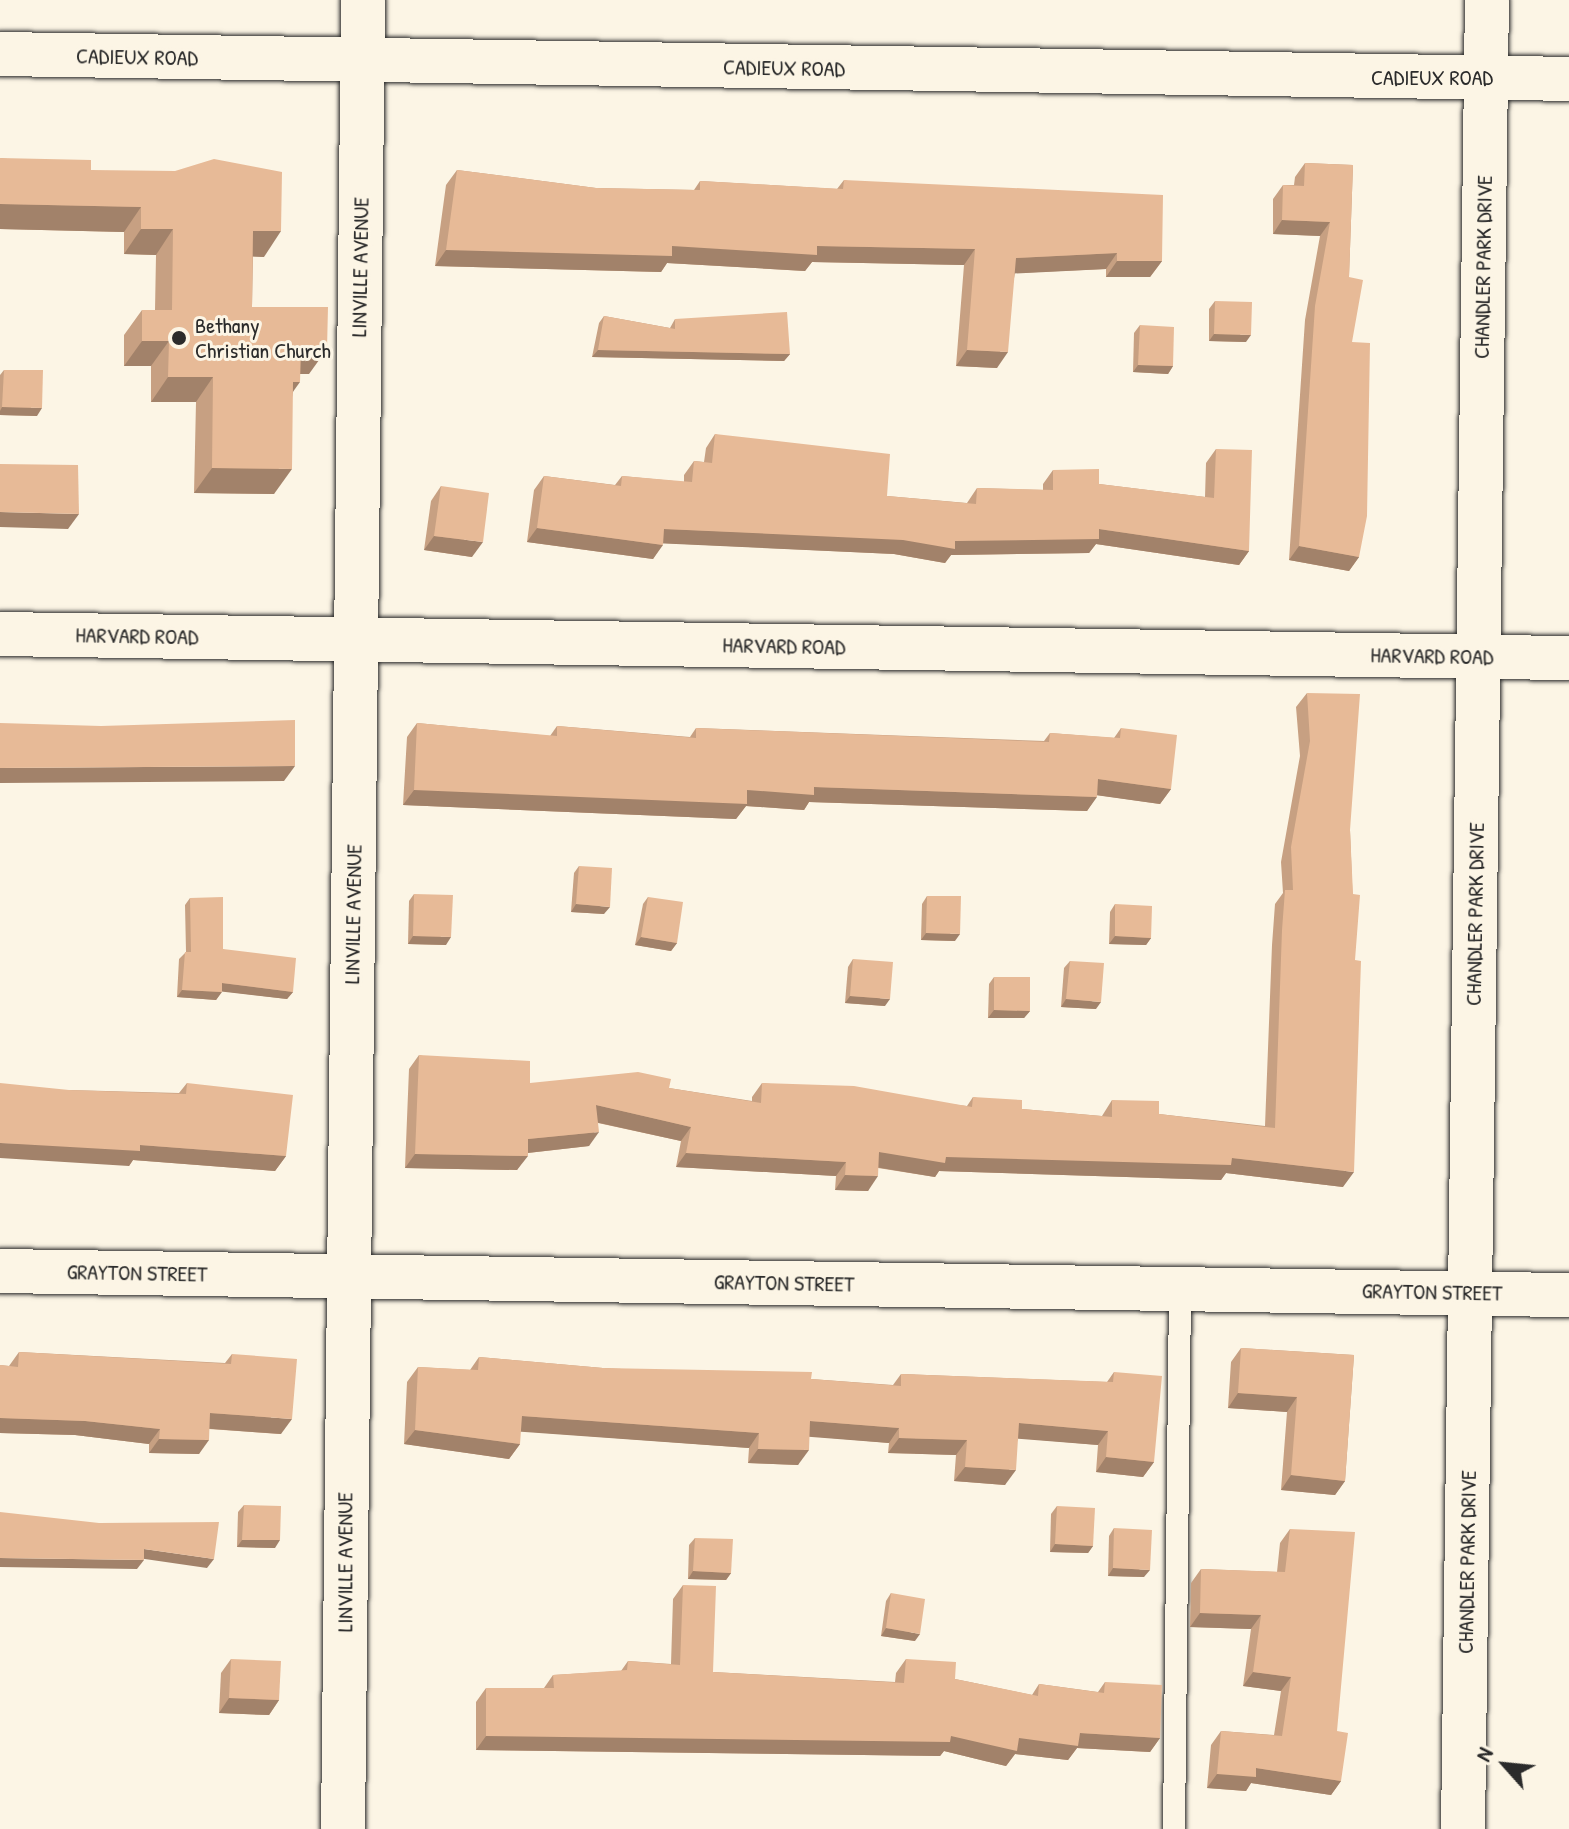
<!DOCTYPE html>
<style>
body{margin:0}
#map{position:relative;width:1569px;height:1829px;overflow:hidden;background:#fcf5e5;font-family:"Patrick Hand",sans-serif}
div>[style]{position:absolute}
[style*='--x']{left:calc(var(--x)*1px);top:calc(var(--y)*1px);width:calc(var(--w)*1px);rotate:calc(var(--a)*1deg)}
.roads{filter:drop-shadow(0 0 2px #2b2b2b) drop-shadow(0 0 2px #2b2b2b)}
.service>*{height:22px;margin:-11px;padding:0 11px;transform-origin:11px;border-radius:11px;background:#fcf5e5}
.minor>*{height:44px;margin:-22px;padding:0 22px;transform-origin:22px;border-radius:22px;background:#fcf5e5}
.tertiary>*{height:44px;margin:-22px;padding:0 22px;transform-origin:22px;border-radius:22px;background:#fcf5e5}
.wall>*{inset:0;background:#c7a082}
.shaded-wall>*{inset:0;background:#a2826a}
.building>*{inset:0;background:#e7ba97}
.dots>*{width:22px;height:22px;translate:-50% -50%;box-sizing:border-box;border:4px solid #fcf5e5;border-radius:50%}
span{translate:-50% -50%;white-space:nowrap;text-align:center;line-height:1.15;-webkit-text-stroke:6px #fcf5e5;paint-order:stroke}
.street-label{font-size:22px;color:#2b2b2b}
.poi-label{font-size:22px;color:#2b2b2b}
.left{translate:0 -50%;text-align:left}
.north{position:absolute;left:1465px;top:1725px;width:80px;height:80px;-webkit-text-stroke:6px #fcf5e5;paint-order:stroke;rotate:297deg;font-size:22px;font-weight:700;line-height:32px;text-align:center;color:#2b2b2b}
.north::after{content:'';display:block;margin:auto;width:28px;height:36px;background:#2b2b2b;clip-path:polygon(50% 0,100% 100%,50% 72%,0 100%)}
</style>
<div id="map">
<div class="roads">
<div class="service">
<div style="--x:1174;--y:1829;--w:540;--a:-89.36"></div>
</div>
<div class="minor">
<div style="--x:0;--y:634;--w:1569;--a:0.88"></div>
<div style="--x:0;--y:1271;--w:1569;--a:0.88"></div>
<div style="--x:343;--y:1829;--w:1829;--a:-89.37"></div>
</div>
<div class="tertiary">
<div style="--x:0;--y:54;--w:1569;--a:0.91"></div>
<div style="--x:1463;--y:1829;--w:1829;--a:-89.25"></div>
</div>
</div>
<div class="wall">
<div style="clip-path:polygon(0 158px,91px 170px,264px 257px,253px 256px,252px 307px,309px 374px,300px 374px,293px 392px,274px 494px,194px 493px,196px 402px,151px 402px,151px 366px,124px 366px,124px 335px,142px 310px,155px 310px,156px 255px,124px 254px,124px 232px,0 229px)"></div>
<div style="clip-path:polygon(1305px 163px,1353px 165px,1349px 277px,1359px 557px,1349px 571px,1289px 560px,1305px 320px,1320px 236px,1273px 234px,1273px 199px,1283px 185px,1294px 185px,1295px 177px)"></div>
<div style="clip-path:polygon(457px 170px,596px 188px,694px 190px,700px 181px,837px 189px,844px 180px,1162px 261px,1150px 277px,1106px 277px,1106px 269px,1015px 273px,997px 368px,956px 366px,964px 265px,812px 262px,805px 271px,667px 263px,661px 272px,435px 266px,446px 185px)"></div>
<div style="clip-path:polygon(1215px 301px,1246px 342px,1209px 341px,1209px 309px)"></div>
<div style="clip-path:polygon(604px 316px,670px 328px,675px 319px,790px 354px,784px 361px,592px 357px,599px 323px)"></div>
<div style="clip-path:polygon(1140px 325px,1173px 366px,1168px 374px,1133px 372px,1134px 333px)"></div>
<div style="clip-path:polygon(4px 370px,37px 416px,0 415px,0 375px)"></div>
<div style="clip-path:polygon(715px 434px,887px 496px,967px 503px,977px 488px,1043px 490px,1043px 484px,1053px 470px,1099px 484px,1205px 497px,1206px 463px,1216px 449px,1249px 551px,1239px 565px,1096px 544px,1089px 553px,951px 555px,945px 563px,894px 554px,663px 543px,653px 559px,527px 542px,534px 490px,544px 476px,615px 485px,622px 476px,684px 482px,684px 475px,694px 461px,704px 462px,706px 448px)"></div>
<div style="clip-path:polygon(441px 486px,472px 557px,424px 550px,431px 501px)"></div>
<div style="clip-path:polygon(1307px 693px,1350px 830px,1355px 960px,1343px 1187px,1226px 1173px,1221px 1180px,939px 1171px,935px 1177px,878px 1168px,868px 1191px,835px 1190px,836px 1176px,676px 1167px,681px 1141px,598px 1123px,589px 1146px,528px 1153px,517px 1170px,405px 1168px,409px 1069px,419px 1055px,530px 1083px,669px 1088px,752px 1101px,752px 1097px,762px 1083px,967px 1106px,973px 1097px,1022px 1109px,1102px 1116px,1112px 1100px,1159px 1114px,1265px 1126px,1272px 945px,1275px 904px,1283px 893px,1281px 862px,1300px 756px,1296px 707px)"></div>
<div style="clip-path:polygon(417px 723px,550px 736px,557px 726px,690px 737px,696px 728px,1044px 741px,1050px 733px,1114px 738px,1121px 728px,1171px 789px,1160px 804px,1097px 795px,1087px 811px,809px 802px,804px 810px,746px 806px,736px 819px,403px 805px,407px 737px)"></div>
<div style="clip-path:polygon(579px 866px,604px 914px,571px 912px,574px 873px)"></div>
<div style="clip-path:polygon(414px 894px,446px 945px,408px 944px,409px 901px)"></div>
<div style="clip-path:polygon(927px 896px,955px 941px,921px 940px,922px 904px)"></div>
<div style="clip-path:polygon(648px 897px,677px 943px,671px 951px,635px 945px,643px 904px)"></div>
<div style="clip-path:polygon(190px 898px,223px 949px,293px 992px,287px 999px,222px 991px,216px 1000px,177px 997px,179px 959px,186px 952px,185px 905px)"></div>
<div style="clip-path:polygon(1115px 904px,1151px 938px,1146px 945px,1109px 944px,1110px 912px)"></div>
<div style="clip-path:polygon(853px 959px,885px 1006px,845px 1003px,848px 967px)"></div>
<div style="clip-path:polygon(1070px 961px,1096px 1009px,1061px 1007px,1064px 968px)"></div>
<div style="clip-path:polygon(994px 977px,1030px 1011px,1024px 1018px,988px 1018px,989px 984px)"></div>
<div style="clip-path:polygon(187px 1083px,286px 1156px,275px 1171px,133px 1160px,129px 1166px,69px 1090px,179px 1093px)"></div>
<div style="clip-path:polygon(1241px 1348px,1354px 1355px,1345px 1481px,1335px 1495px,1281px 1490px,1287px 1412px,1228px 1408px,1231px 1362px)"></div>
<div style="clip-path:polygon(19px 1352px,225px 1363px,232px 1354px,281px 1434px,209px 1429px,199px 1454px,149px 1453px,149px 1444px,75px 1435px,0 1433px,0 1365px,9px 1366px)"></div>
<div style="clip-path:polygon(479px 1357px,603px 1368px,811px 1379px,893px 1385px,901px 1374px,1107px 1382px,1114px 1372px,1154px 1462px,1143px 1477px,1096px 1472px,1098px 1445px,1018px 1438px,1005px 1485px,954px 1481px,956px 1455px,888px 1453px,889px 1443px,809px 1436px,798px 1465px,748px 1463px,749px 1448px,520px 1431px,520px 1444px,509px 1459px,404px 1444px,407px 1382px,418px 1367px,470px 1370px)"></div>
<div style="clip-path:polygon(244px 1505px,275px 1548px,237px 1547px,238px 1512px)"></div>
<div style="clip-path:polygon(1057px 1506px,1093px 1546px,1088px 1553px,1050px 1552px,1051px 1514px)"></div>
<div style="clip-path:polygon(1114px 1528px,1144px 1577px,1108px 1576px,1109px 1536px)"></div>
<div style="clip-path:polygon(1290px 1529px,1337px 1731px,1341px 1781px,1331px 1795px,1251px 1783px,1246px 1791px,1207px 1788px,1211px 1745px,1221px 1731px,1274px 1735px,1281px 1691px,1243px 1686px,1251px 1629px,1190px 1627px,1191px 1583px,1201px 1569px,1277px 1572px,1280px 1543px)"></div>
<div style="clip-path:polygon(695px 1538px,731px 1573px,726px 1580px,688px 1579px,689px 1545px)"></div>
<div style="clip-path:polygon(683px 1585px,713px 1672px,895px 1682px,896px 1673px,906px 1659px,955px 1679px,1032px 1695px,1039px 1684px,1098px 1692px,1105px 1682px,1160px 1738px,1150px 1752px,1077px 1748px,1068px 1760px,1015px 1754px,1006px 1766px,944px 1751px,940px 1756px,476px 1750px,476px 1702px,486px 1688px,544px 1688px,553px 1675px,621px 1671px,628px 1661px,671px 1664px,673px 1599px)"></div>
<div style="clip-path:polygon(891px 1593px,915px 1641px,881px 1636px,886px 1601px)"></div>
<div style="clip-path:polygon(231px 1659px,279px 1700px,269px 1715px,219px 1713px,221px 1673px)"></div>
</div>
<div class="shaded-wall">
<div style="clip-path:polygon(0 204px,141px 207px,124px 232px,0 229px)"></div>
<div style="clip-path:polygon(1282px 220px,1330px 222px,1320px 236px,1273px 234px)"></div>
<div style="clip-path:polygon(141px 229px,173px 229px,156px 255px,124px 254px)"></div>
<div style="clip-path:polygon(253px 231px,281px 231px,264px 257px,235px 256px)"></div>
<div style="clip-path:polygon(672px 246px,817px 246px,975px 249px,964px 265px,812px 262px,805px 271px,667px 263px,661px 272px,435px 266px,446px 250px)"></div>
<div style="clip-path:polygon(1117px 253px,1106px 269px,1005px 274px,1016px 258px)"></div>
<div style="clip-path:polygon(1117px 261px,1162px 261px,1150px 277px,1106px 277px)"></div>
<div style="clip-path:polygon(1214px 334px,1251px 335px,1246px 342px,1209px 341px)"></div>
<div style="clip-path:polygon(142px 341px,169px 341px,151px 366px,124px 366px)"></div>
<div style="clip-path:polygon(301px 349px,327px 349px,309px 374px,283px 374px)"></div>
<div style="clip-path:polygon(598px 350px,790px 354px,784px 361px,592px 357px)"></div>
<div style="clip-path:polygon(967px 350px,1008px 352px,997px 368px,956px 366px)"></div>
<div style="clip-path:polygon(1138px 365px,1173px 366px,1168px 374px,1133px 372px)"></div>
<div style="clip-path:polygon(168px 377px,213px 377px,196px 402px,151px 402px)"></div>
<div style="clip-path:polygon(293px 382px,300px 382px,282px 407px)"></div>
<div style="clip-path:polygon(2px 407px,42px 408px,37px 416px,0 415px,0 411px)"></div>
<div style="clip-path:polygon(212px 468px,292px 469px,274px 494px,194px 493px)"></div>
<div style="clip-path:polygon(0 512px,79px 514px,68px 529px,0 527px)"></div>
<div style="clip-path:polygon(537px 528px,663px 545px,653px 559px,527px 542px)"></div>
<div style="clip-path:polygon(664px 529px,955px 541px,1099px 529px,1249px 551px,1239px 565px,1096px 544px,1089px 553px,951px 555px,945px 563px,894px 554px,654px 543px)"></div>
<div style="clip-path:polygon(434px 536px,483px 542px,472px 557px,424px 550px)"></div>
<div style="clip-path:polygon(1299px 546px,1359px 557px,1349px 571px,1289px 560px)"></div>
<div style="clip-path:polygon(295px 766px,284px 781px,0 783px,0 768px)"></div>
<div style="clip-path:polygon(1098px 779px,1171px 789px,1160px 804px,1088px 794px)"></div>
<div style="clip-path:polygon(814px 787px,1097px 797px,1087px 811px,809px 802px,804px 810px,746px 806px,736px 819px,403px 805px,414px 790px,747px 790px)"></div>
<div style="clip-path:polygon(576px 904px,610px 907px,604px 914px,571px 912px)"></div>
<div style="clip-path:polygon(926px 933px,960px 934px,955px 941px,921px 940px)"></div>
<div style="clip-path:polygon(413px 936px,451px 937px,446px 945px,408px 944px)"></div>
<div style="clip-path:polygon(1115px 936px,1151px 938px,1146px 945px,1109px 944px)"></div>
<div style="clip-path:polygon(641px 937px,677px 943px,671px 951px,635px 945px)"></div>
<div style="clip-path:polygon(222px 983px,293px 992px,287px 999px,217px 991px)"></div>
<div style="clip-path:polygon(182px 990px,222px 992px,216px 1000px,177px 997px)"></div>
<div style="clip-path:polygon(850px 996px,890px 999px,885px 1006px,845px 1003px)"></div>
<div style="clip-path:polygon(1066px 999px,1101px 1002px,1096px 1009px,1061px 1007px)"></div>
<div style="clip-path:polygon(994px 1010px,1030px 1011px,1024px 1018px,988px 1018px)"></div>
<div style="clip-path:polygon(596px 1105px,691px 1127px,681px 1141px,586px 1120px)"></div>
<div style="clip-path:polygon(599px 1132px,589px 1146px,518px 1154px,528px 1139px)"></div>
<div style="clip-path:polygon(0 1143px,140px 1145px,286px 1156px,275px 1171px,133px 1160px,129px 1166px,0 1158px)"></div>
<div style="clip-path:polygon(879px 1152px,946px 1157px,1232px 1158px,1354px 1172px,1343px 1187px,1226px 1173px,1221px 1180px,939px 1171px,935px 1177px,869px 1166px)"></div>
<div style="clip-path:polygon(686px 1153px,846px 1162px,836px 1176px,676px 1167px)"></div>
<div style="clip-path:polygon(415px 1154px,528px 1156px,517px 1170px,405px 1168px)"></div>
<div style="clip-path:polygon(845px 1175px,878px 1176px,868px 1191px,835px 1190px)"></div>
<div style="clip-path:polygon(1238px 1393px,1297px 1397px,1287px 1412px,1228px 1408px)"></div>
<div style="clip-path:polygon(210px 1413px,292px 1419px,281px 1434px,200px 1428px)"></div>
<div style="clip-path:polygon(522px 1416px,759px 1433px,749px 1448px,511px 1431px)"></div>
<div style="clip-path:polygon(0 1418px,85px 1421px,160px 1429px,149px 1444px,75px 1435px,0 1433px)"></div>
<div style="clip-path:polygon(810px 1421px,899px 1428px,889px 1443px,799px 1436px)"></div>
<div style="clip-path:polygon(1019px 1423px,1108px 1431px,1098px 1445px,1009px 1438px)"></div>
<div style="clip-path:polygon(415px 1430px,520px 1444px,509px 1459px,404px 1444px)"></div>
<div style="clip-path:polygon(899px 1438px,967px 1440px,956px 1455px,888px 1453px)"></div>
<div style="clip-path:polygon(159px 1439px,209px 1440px,199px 1454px,149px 1453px)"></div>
<div style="clip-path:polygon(758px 1449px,809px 1450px,798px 1465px,748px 1463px)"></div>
<div style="clip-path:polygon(1106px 1457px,1154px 1462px,1143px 1477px,1096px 1472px)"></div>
<div style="clip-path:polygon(965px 1467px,1016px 1470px,1005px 1485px,954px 1481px)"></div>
<div style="clip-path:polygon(1291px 1475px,1345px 1481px,1335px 1495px,1281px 1490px)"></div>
<div style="clip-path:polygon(242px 1540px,280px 1540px,275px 1548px,237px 1547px)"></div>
<div style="clip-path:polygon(1055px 1544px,1093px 1546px,1088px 1553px,1050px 1552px)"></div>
<div style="clip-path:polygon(144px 1549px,214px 1559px,207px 1568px,138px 1558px)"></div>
<div style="clip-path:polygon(0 1558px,144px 1560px,137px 1569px,0 1567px)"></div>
<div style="clip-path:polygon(1113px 1568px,1150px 1570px,1144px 1577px,1108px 1576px)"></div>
<div style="clip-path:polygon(693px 1571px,731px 1573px,726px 1580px,688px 1579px)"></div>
<div style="clip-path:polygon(1200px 1613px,1261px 1615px,1251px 1629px,1190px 1627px)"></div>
<div style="clip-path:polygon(886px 1628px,920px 1634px,915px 1641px,881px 1636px)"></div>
<div style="clip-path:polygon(1253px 1672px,1291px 1677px,1281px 1691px,1243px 1686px)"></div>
<div style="clip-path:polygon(229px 1698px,279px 1700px,269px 1715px,219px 1713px)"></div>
<div style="clip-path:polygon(1080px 1733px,1160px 1738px,1150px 1752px,1077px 1748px,1068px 1760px,1015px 1754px,1006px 1766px,944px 1751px,940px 1756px,476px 1750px,486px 1736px,951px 1736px,1019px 1738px)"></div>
<div style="clip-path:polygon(1256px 1768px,1341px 1781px,1331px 1795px,1251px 1783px,1246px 1791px,1207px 1788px,1217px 1774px)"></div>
</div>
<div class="building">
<div style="clip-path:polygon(0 158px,91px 160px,91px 170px,175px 171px,214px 159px,282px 172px,281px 231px,253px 231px,252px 307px,328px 307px,327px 349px,301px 349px,300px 382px,293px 382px,292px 469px,212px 468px,213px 377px,168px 377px,169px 341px,142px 341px,142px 310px,172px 310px,173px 229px,141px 229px,141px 207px,0 204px)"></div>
<div style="clip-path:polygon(1305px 163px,1353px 165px,1349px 277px,1363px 280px,1352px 342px,1370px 343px,1367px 516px,1359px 557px,1299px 546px,1315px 306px,1330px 222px,1282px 220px,1283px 185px,1304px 186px)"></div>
<div style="clip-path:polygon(457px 170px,596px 188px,700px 190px,700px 181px,843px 189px,844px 180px,1163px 195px,1162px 261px,1117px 261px,1117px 253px,1016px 258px,1008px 352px,967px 350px,975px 249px,817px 246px,817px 255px,672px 246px,672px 256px,446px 250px)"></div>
<div style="clip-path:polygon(1215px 301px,1252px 302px,1251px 335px,1214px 334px)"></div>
<div style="clip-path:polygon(787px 312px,790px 354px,598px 350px,604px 316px,675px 329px,675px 319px)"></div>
<div style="clip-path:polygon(1140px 325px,1174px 327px,1173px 366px,1138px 365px)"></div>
<div style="clip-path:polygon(4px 370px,43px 370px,42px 408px,2px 407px)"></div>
<div style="clip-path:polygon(715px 434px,890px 454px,887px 496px,976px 504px,977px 488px,1053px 490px,1053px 470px,1099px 469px,1099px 484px,1214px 498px,1216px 449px,1252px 450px,1249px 551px,1099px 529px,1099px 539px,955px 541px,955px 549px,903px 540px,664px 529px,663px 545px,537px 528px,544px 476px,621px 486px,622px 476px,692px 482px,694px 461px,712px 463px)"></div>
<div style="clip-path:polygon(0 464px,78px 465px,79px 514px,0 512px)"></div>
<div style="clip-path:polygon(441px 486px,489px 493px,483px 542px,434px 536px)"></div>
<div style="clip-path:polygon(1307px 693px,1360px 694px,1350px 830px,1353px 894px,1360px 895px,1355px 960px,1361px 961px,1354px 1172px,1232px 1158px,1231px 1165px,946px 1157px,945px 1163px,879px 1152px,878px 1176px,845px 1175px,846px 1162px,686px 1153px,691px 1127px,596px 1105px,599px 1132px,528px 1139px,528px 1156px,415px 1154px,419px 1055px,530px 1061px,530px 1083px,638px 1072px,671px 1079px,669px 1088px,761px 1103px,762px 1083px,854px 1086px,972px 1107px,973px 1097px,1022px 1100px,1022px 1109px,1112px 1117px,1112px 1100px,1159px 1101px,1159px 1114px,1275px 1128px,1282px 930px,1285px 890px,1293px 890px,1291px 847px,1310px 741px)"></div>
<div style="clip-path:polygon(295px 720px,295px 766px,0 768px,0 723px,101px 726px)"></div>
<div style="clip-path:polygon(417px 723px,557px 736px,557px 726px,696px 738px,696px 728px,1049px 742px,1050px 733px,1120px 738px,1121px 728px,1177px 735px,1171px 789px,1098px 779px,1097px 797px,814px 787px,814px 795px,747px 790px,747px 804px,414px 790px)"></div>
<div style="clip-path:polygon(579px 866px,612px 868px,610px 907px,576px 904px)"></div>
<div style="clip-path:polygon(414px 894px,453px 895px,451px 937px,413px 936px)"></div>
<div style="clip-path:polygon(927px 896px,961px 896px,960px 934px,926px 933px)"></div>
<div style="clip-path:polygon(223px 897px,223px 949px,296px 958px,293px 992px,222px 983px,222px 992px,182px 990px,185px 952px,191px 952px,190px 898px)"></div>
<div style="clip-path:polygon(648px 897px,683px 902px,677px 943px,641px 937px)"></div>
<div style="clip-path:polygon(1115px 904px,1152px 906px,1151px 938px,1115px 936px)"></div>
<div style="clip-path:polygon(853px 959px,893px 962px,890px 999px,850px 996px)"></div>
<div style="clip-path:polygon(1070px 961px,1104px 963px,1101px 1002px,1066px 999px)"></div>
<div style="clip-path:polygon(994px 977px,1030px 977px,1030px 1011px,994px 1010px)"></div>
<div style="clip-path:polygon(0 1083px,69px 1090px,186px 1094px,187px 1083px,293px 1095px,286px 1156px,140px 1145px,140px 1151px,0 1143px)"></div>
<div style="clip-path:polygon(1241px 1348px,1354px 1355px,1345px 1481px,1291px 1475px,1297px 1397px,1238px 1393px)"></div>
<div style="clip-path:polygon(19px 1352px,231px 1364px,232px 1354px,297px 1359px,292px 1419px,210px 1413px,209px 1440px,159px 1439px,160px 1429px,85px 1421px,0 1418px,0 1365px,18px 1367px)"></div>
<div style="clip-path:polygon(479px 1357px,603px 1368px,812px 1372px,811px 1379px,901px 1386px,901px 1374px,1113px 1382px,1114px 1372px,1162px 1376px,1154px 1462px,1106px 1457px,1108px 1431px,1019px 1423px,1016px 1470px,965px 1467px,967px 1440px,899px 1438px,899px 1428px,810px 1421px,809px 1450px,758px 1449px,759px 1433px,522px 1416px,520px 1444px,415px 1430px,418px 1367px,478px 1370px)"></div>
<div style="clip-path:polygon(244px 1505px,281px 1506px,280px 1540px,242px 1540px)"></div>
<div style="clip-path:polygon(1057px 1506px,1095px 1508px,1093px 1546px,1055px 1544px)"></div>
<div style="clip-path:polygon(0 1512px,99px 1523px,219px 1522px,214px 1559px,144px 1549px,144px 1560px,0 1558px)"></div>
<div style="clip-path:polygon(1114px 1528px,1152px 1530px,1150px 1570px,1113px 1568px)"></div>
<div style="clip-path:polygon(1290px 1529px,1355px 1532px,1337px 1731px,1348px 1733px,1341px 1781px,1256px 1768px,1256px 1777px,1217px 1774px,1221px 1731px,1282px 1736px,1291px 1677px,1253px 1672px,1261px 1615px,1200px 1613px,1201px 1569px,1285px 1572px)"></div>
<div style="clip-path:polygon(695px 1538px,733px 1539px,731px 1573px,693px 1571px)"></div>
<div style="clip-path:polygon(683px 1585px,716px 1586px,713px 1672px,904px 1683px,906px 1659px,956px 1662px,955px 1679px,1038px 1696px,1039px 1684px,1104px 1693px,1105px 1682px,1162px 1685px,1160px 1738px,1080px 1733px,1078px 1746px,1019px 1738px,1017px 1751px,951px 1736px,950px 1742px,486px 1736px,486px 1688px,554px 1688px,553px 1675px,627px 1670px,628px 1661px,680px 1665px)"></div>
<div style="clip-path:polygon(891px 1593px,925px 1599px,920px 1634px,886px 1628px)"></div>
<div style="clip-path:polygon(231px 1659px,281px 1661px,279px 1700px,229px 1698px)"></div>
</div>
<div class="dots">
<div style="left:179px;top:338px;background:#2b2b2b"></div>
</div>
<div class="street-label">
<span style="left:137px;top:57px;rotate:1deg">CADIEUX ROAD</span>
<span style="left:784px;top:68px;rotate:1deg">CADIEUX ROAD</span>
<span style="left:1432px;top:78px">CADIEUX ROAD</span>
<span style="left:360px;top:267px;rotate:-89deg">LINVILLE AVENUE</span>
<span style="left:1483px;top:267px;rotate:-89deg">CHANDLER PARK DRIVE</span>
<span style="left:137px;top:636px;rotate:1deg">HARVARD ROAD</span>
<span style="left:784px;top:646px;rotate:1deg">HARVARD ROAD</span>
<span style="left:1432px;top:656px;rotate:1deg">HARVARD ROAD</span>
<span style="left:353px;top:914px;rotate:-89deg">LINVILLE AVENUE</span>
<span style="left:1475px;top:914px;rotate:-89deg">CHANDLER PARK DRIVE</span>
<span style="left:137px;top:1273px;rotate:1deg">GRAYTON STREET</span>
<span style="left:784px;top:1283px;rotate:1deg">GRAYTON STREET</span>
<span style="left:1432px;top:1292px;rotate:1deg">GRAYTON STREET</span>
<span style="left:345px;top:1562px;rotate:-90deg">LINVILLE AVENUE</span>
<span style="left:1467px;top:1562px;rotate:-89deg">CHANDLER PARK DRIVE</span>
</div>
<div class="poi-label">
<span class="left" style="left:195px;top:338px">Bethany<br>Christian Church</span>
</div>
<div class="north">N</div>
</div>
